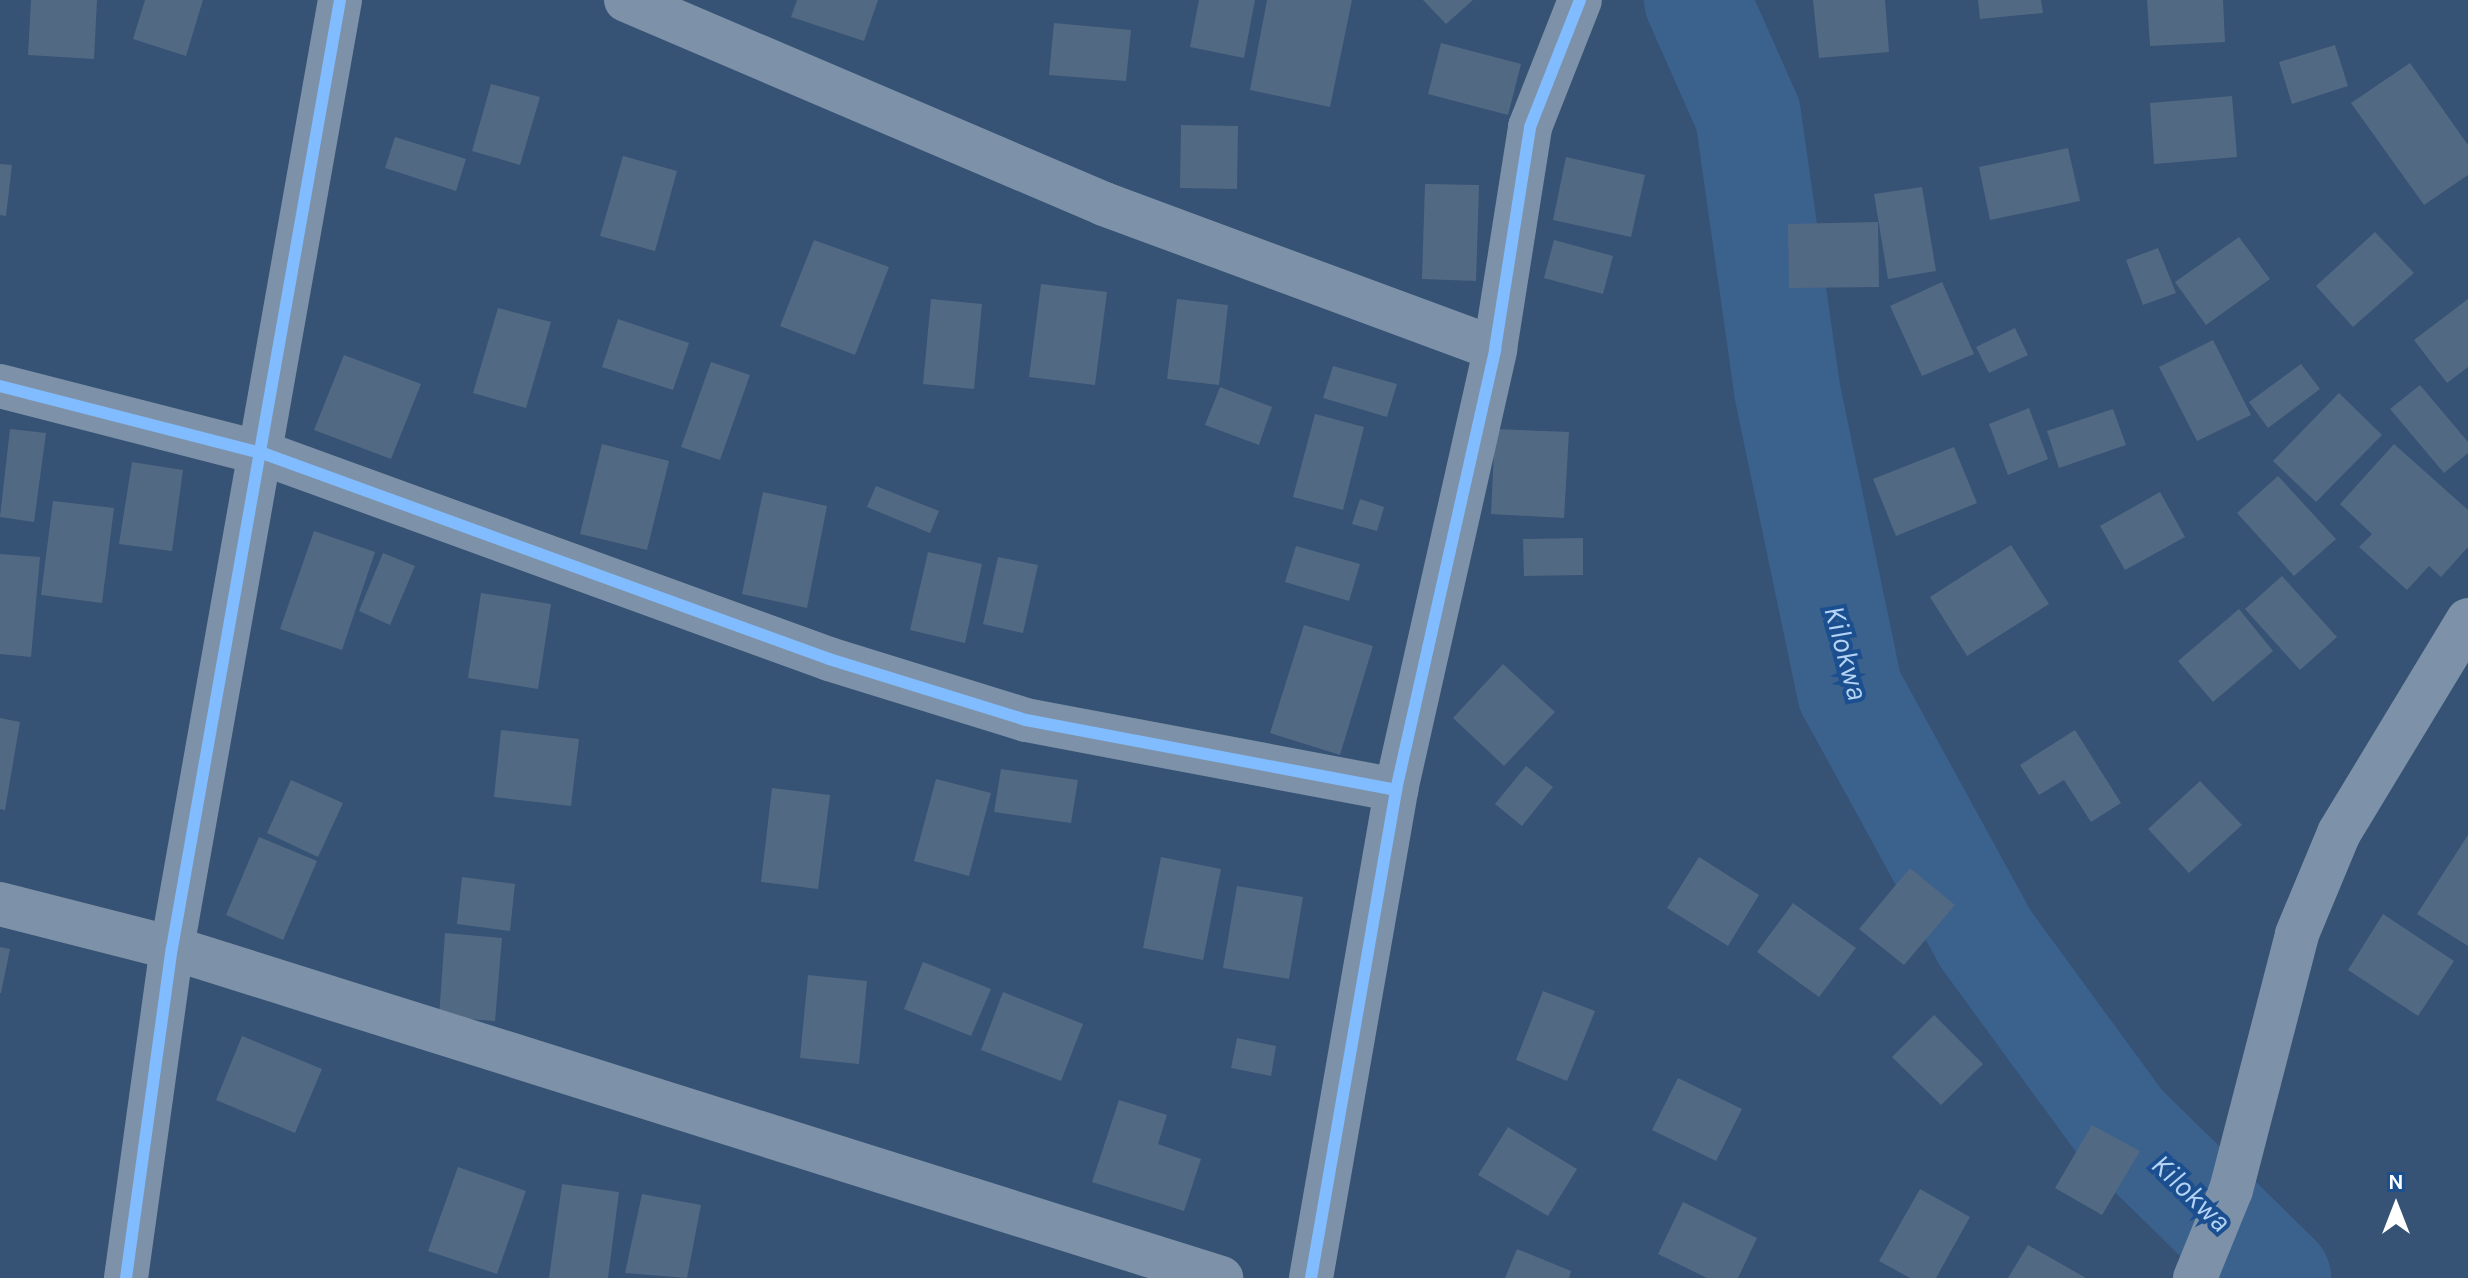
<!DOCTYPE html>
<style>
body{margin:0}
#map{position:relative;width:2468px;height:1278px;overflow:hidden;background:#365274;font-family:Karla,sans-serif}
div>[style]{position:absolute}
[style*='--x']{left:calc(var(--x)*1px);top:calc(var(--y)*1px);width:calc(var(--w)*1px);rotate:calc(var(--a)*1deg)}
.river>*{height:106px;margin:-53px;padding:0 53px;transform-origin:53px;border-radius:53px;background:#3b618d}
.building>*{inset:0;background:#526984}
.minor>*{height:44px;margin:-22px;padding:0 22px;transform-origin:22px;border-radius:22px;background:#7d92a8}
.cycleway>*{height:12px;margin:-6px;padding:0 6px;transform-origin:6px;border-radius:6px;background:#80bcff}
span{translate:-50% -50%;white-space:nowrap;text-align:center;line-height:1.15;-webkit-text-stroke:8px #1b4f8f;paint-order:stroke}
.water-label{font-size:30px;color:#b5d3f5;font-style:italic}
.north{position:absolute;left:2356px;top:1166px;width:80px;height:80px;-webkit-text-stroke:6px #1b4f8f;paint-order:stroke;rotate:0deg;font-size:22px;font-weight:700;line-height:32px;text-align:center;color:#fff}
.north::after{content:'';display:block;margin:auto;width:28px;height:36px;background:#fff;clip-path:polygon(50% 0,100% 100%,50% 72%,0 100%)}
</style>
<div id="map">
<div class="river">
<div style="--x:1697;--y:0;--w:126;--a:66.1"></div>
<div style="--x:1748;--y:115;--w:278;--a:81.9"></div>
<div style="--x:1787;--y:390;--w:308;--a:78.2"></div>
<div style="--x:1850;--y:691;--w:281;--a:61.3"></div>
<div style="--x:1985;--y:938;--w:230;--a:53.8"></div>
<div style="--x:2121;--y:1124;--w:220;--a:44.4"></div>
</div>
<div class="building">
<div style="clip-path:polygon(31px 0,97px 0,94px 59px,28px 55px)"></div>
<div style="clip-path:polygon(145px 0,203px 0,186px 56px,133px 39px)"></div>
<div style="clip-path:polygon(797px 0,878px 0,864px 41px,791px 17px)"></div>
<div style="clip-path:polygon(1199px 0,1255px 0,1244px 58px,1190px 47px)"></div>
<div style="clip-path:polygon(1267px 0,1352px 0,1330px 107px,1250px 90px)"></div>
<div style="clip-path:polygon(1423px 0,1473px 0,1446px 24px)"></div>
<div style="clip-path:polygon(1813px 0,1885px 0,1889px 52px,1819px 58px)"></div>
<div style="clip-path:polygon(1978px 0,2041px 0,2043px 13px,1980px 19px)"></div>
<div style="clip-path:polygon(2147px 0,2223px 0,2225px 42px,2150px 46px)"></div>
<div style="clip-path:polygon(1054px 23px,1131px 30px,1126px 81px,1049px 75px)"></div>
<div style="clip-path:polygon(1441px 43px,1521px 64px,1508px 115px,1428px 94px)"></div>
<div style="clip-path:polygon(2335px 45px,2348px 86px,2292px 104px,2279px 62px)"></div>
<div style="clip-path:polygon(2410px 63px,2468px 145px,2468px 175px,2424px 205px,2351px 103px)"></div>
<div style="clip-path:polygon(491px 84px,540px 97px,520px 165px,472px 151px)"></div>
<div style="clip-path:polygon(2232px 96px,2237px 157px,2154px 164px,2150px 103px)"></div>
<div style="clip-path:polygon(1181px 125px,1238px 126px,1237px 189px,1180px 188px)"></div>
<div style="clip-path:polygon(395px 137px,466px 159px,456px 191px,385px 168px)"></div>
<div style="clip-path:polygon(2068px 148px,2080px 201px,1990px 220px,1979px 167px)"></div>
<div style="clip-path:polygon(623px 156px,677px 171px,655px 251px,600px 236px)"></div>
<div style="clip-path:polygon(1566px 157px,1645px 175px,1631px 237px,1553px 220px)"></div>
<div style="clip-path:polygon(0 164px,12px 165px,6px 216px,0 215px)"></div>
<div style="clip-path:polygon(1425px 184px,1479px 185px,1476px 281px,1422px 279px)"></div>
<div style="clip-path:polygon(1922px 187px,1936px 271px,1888px 279px,1874px 194px)"></div>
<div style="clip-path:polygon(1878px 222px,1879px 287px,1789px 288px,1788px 224px)"></div>
<div style="clip-path:polygon(2375px 232px,2414px 273px,2353px 327px,2316px 286px)"></div>
<div style="clip-path:polygon(2239px 237px,2270px 279px,2206px 325px,2175px 282px)"></div>
<div style="clip-path:polygon(814px 240px,889px 267px,855px 355px,780px 326px)"></div>
<div style="clip-path:polygon(1554px 240px,1613px 256px,1603px 294px,1544px 278px)"></div>
<div style="clip-path:polygon(2158px 248px,2176px 293px,2143px 305px,2126px 260px)"></div>
<div style="clip-path:polygon(1942px 282px,1974px 354px,1922px 376px,1890px 306px)"></div>
<div style="clip-path:polygon(1041px 284px,1107px 292px,1095px 385px,1029px 377px)"></div>
<div style="clip-path:polygon(931px 299px,982px 304px,974px 389px,923px 384px)"></div>
<div style="clip-path:polygon(1177px 299px,1228px 305px,1219px 385px,1167px 379px)"></div>
<div style="clip-path:polygon(2468px 299px,2468px 367px,2447px 383px,2414px 340px)"></div>
<div style="clip-path:polygon(498px 308px,551px 322px,526px 408px,473px 393px)"></div>
<div style="clip-path:polygon(618px 319px,689px 343px,673px 390px,602px 367px)"></div>
<div style="clip-path:polygon(2015px 328px,2028px 355px,1989px 373px,1976px 347px)"></div>
<div style="clip-path:polygon(2213px 340px,2251px 415px,2197px 441px,2159px 367px)"></div>
<div style="clip-path:polygon(344px 355px,421px 384px,391px 459px,314px 430px)"></div>
<div style="clip-path:polygon(711px 362px,750px 375px,720px 460px,681px 447px)"></div>
<div style="clip-path:polygon(2301px 364px,2320px 389px,2268px 428px,2249px 402px)"></div>
<div style="clip-path:polygon(1333px 366px,1397px 384px,1387px 417px,1323px 398px)"></div>
<div style="clip-path:polygon(2420px 385px,2468px 442px,2468px 453px,2444px 473px,2390px 409px)"></div>
<div style="clip-path:polygon(1220px 387px,1272px 407px,1259px 445px,1205px 425px)"></div>
<div style="clip-path:polygon(2339px 393px,2382px 435px,2316px 502px,2273px 461px)"></div>
<div style="clip-path:polygon(2029px 408px,2048px 459px,2008px 475px,1989px 424px)"></div>
<div style="clip-path:polygon(2113px 409px,2126px 445px,2059px 468px,2047px 431px)"></div>
<div style="clip-path:polygon(1315px 414px,1364px 427px,1343px 510px,1293px 497px)"></div>
<div style="clip-path:polygon(10px 429px,46px 433px,34px 522px,0 517px)"></div>
<div style="clip-path:polygon(1495px 429px,1569px 432px,1564px 518px,1491px 514px)"></div>
<div style="clip-path:polygon(602px 444px,669px 461px,647px 550px,580px 534px)"></div>
<div style="clip-path:polygon(2394px 444px,2468px 510px,2468px 547px,2441px 577px,2429px 566px,2407px 590px,2359px 547px,2372px 534px,2340px 504px)"></div>
<div style="clip-path:polygon(1954px 447px,1977px 503px,1896px 536px,1873px 479px)"></div>
<div style="clip-path:polygon(132px 462px,183px 470px,172px 551px,119px 544px)"></div>
<div style="clip-path:polygon(2278px 476px,2336px 539px,2294px 576px,2237px 513px)"></div>
<div style="clip-path:polygon(876px 486px,939px 511px,930px 533px,867px 507px)"></div>
<div style="clip-path:polygon(763px 492px,827px 506px,807px 608px,742px 594px)"></div>
<div style="clip-path:polygon(2160px 492px,2185px 537px,2125px 570px,2100px 526px)"></div>
<div style="clip-path:polygon(1360px 499px,1384px 507px,1377px 531px,1352px 524px)"></div>
<div style="clip-path:polygon(53px 501px,114px 508px,102px 603px,41px 595px)"></div>
<div style="clip-path:polygon(314px 531px,375px 552px,342px 650px,280px 629px)"></div>
<div style="clip-path:polygon(1583px 538px,1583px 575px,1524px 576px,1523px 539px)"></div>
<div style="clip-path:polygon(2011px 545px,2049px 604px,1967px 656px,1930px 597px)"></div>
<div style="clip-path:polygon(1296px 546px,1360px 564px,1349px 601px,1285px 582px)"></div>
<div style="clip-path:polygon(928px 552px,982px 564px,965px 643px,910px 630px)"></div>
<div style="clip-path:polygon(383px 553px,415px 566px,390px 625px,359px 611px)"></div>
<div style="clip-path:polygon(0 554px,40px 557px,31px 657px,0 654px)"></div>
<div style="clip-path:polygon(998px 557px,1038px 565px,1023px 633px,983px 624px)"></div>
<div style="clip-path:polygon(2282px 576px,2337px 637px,2300px 670px,2245px 609px)"></div>
<div style="clip-path:polygon(481px 593px,551px 604px,538px 689px,468px 678px)"></div>
<div style="clip-path:polygon(2239px 609px,2273px 651px,2213px 702px,2178px 661px)"></div>
<div style="clip-path:polygon(1304px 625px,1373px 646px,1340px 755px,1270px 733px)"></div>
<div style="clip-path:polygon(1503px 664px,1555px 712px,1504px 766px,1453px 718px)"></div>
<div style="clip-path:polygon(0 718px,20px 722px,5px 810px,0 809px)"></div>
<div style="clip-path:polygon(501px 730px,579px 739px,571px 806px,494px 797px)"></div>
<div style="clip-path:polygon(2075px 730px,2121px 803px,2091px 822px,2064px 780px,2039px 795px,2020px 765px)"></div>
<div style="clip-path:polygon(1526px 766px,1553px 787px,1522px 826px,1495px 804px)"></div>
<div style="clip-path:polygon(1001px 769px,1078px 780px,1071px 823px,994px 812px)"></div>
<div style="clip-path:polygon(936px 779px,991px 793px,969px 876px,914px 861px)"></div>
<div style="clip-path:polygon(291px 780px,343px 803px,318px 857px,267px 833px)"></div>
<div style="clip-path:polygon(2200px 781px,2242px 825px,2189px 873px,2148px 829px)"></div>
<div style="clip-path:polygon(772px 788px,830px 795px,818px 889px,761px 882px)"></div>
<div style="clip-path:polygon(2468px 835px,2468px 946px,2417px 914px)"></div>
<div style="clip-path:polygon(259px 837px,317px 861px,283px 940px,226px 915px)"></div>
<div style="clip-path:polygon(1161px 857px,1221px 869px,1203px 960px,1143px 948px)"></div>
<div style="clip-path:polygon(1699px 857px,1759px 895px,1728px 946px,1667px 908px)"></div>
<div style="clip-path:polygon(1910px 868px,1955px 905px,1904px 965px,1859px 929px)"></div>
<div style="clip-path:polygon(462px 877px,515px 884px,510px 931px,457px 924px)"></div>
<div style="clip-path:polygon(1237px 886px,1303px 897px,1289px 979px,1223px 968px)"></div>
<div style="clip-path:polygon(1793px 903px,1856px 948px,1819px 997px,1757px 952px)"></div>
<div style="clip-path:polygon(2383px 914px,2454px 961px,2418px 1016px,2348px 970px)"></div>
<div style="clip-path:polygon(445px 933px,502px 938px,495px 1021px,439px 1017px)"></div>
<div style="clip-path:polygon(0 947px,10px 949px,1px 993px,0 993px)"></div>
<div style="clip-path:polygon(923px 962px,991px 989px,971px 1036px,904px 1009px)"></div>
<div style="clip-path:polygon(808px 975px,867px 981px,859px 1064px,800px 1058px)"></div>
<div style="clip-path:polygon(1543px 991px,1595px 1011px,1567px 1081px,1516px 1060px)"></div>
<div style="clip-path:polygon(1003px 992px,1083px 1024px,1061px 1081px,981px 1050px)"></div>
<div style="clip-path:polygon(1934px 1015px,1983px 1064px,1941px 1105px,1892px 1057px)"></div>
<div style="clip-path:polygon(242px 1036px,322px 1069px,295px 1133px,216px 1100px)"></div>
<div style="clip-path:polygon(1237px 1038px,1276px 1046px,1271px 1076px,1231px 1068px)"></div>
<div style="clip-path:polygon(1678px 1078px,1742px 1109px,1716px 1161px,1652px 1130px)"></div>
<div style="clip-path:polygon(1119px 1100px,1167px 1115px,1158px 1144px,1201px 1159px,1184px 1211px,1092px 1182px)"></div>
<div style="clip-path:polygon(2092px 1125px,2140px 1151px,2102px 1215px,2055px 1188px)"></div>
<div style="clip-path:polygon(1508px 1127px,1577px 1169px,1548px 1216px,1478px 1175px)"></div>
<div style="clip-path:polygon(458px 1167px,526px 1191px,497px 1274px,428px 1251px)"></div>
<div style="clip-path:polygon(562px 1184px,619px 1192px,608px 1278px,549px 1278px)"></div>
<div style="clip-path:polygon(1920px 1189px,1970px 1217px,1936px 1278px,1910px 1278px,1879px 1261px)"></div>
<div style="clip-path:polygon(642px 1194px,701px 1205px,687px 1278px,625px 1273px)"></div>
<div style="clip-path:polygon(1683px 1202px,1757px 1238px,1738px 1278px,1707px 1278px,1658px 1254px)"></div>
<div style="clip-path:polygon(2028px 1245px,2086px 1278px,2008px 1278px)"></div>
<div style="clip-path:polygon(1517px 1249px,1571px 1271px,1569px 1278px,1505px 1278px)"></div>
</div>
<div class="minor">
<div style="--x:626;--y:0;--w:520;--a:23.11"></div>
<div style="--x:1104;--y:204;--w:417;--a:20.3"></div>
<div style="--x:0;--y:386;--w:274;--a:14.4"></div>
<div style="--x:265;--y:454;--w:600;--a:19.97"></div>
<div style="--x:829;--y:659;--w:206;--a:17.2"></div>
<div style="--x:1026;--y:720;--w:377;--a:10.7"></div>
<div style="--x:0;--y:904;--w:178;--a:14.3"></div>
<div style="--x:172;--y:948;--w:1100;--a:17.46"></div>
<div style="--x:126;--y:1278;--w:333;--a:-82.1"></div>
<div style="--x:172;--y:948;--w:963;--a:-79.95"></div>
<div style="--x:1311;--y:1278;--w:495;--a:-80.1"></div>
<div style="--x:1396;--y:790;--w:452;--a:-77.3"></div>
<div style="--x:1495;--y:349;--w:225;--a:-81"></div>
<div style="--x:1530;--y:127;--w:136;--a:-68.5"></div>
<div style="--x:2195;--y:1278;--w:95;--a:-67.8"></div>
<div style="--x:2231;--y:1190;--w:264;--a:-75.5"></div>
<div style="--x:2297;--y:934;--w:109;--a:-67.4"></div>
<div style="--x:2339;--y:833;--w:249;--a:-58.8"></div>
</div>
<div class="cycleway">
<div style="--x:0;--y:386;--w:274;--a:14.4"></div>
<div style="--x:265;--y:454;--w:600;--a:19.97"></div>
<div style="--x:829;--y:659;--w:206;--a:17.2"></div>
<div style="--x:1026;--y:720;--w:377;--a:10.7"></div>
<div style="--x:126;--y:1278;--w:333;--a:-82.1"></div>
<div style="--x:172;--y:948;--w:963;--a:-79.95"></div>
<div style="--x:1311;--y:1278;--w:495;--a:-80.1"></div>
<div style="--x:1396;--y:790;--w:452;--a:-77.3"></div>
<div style="--x:1495;--y:349;--w:225;--a:-81"></div>
<div style="--x:1530;--y:127;--w:136;--a:-68.5"></div>
</div>
<div class="water-label">
<span style="left:1846px;top:653px;rotate:75deg">Kilokwa</span>
<span style="left:2191px;top:1193px;rotate:44deg">Kilokwa</span>
</div>
<div class="north">N</div>
</div>
